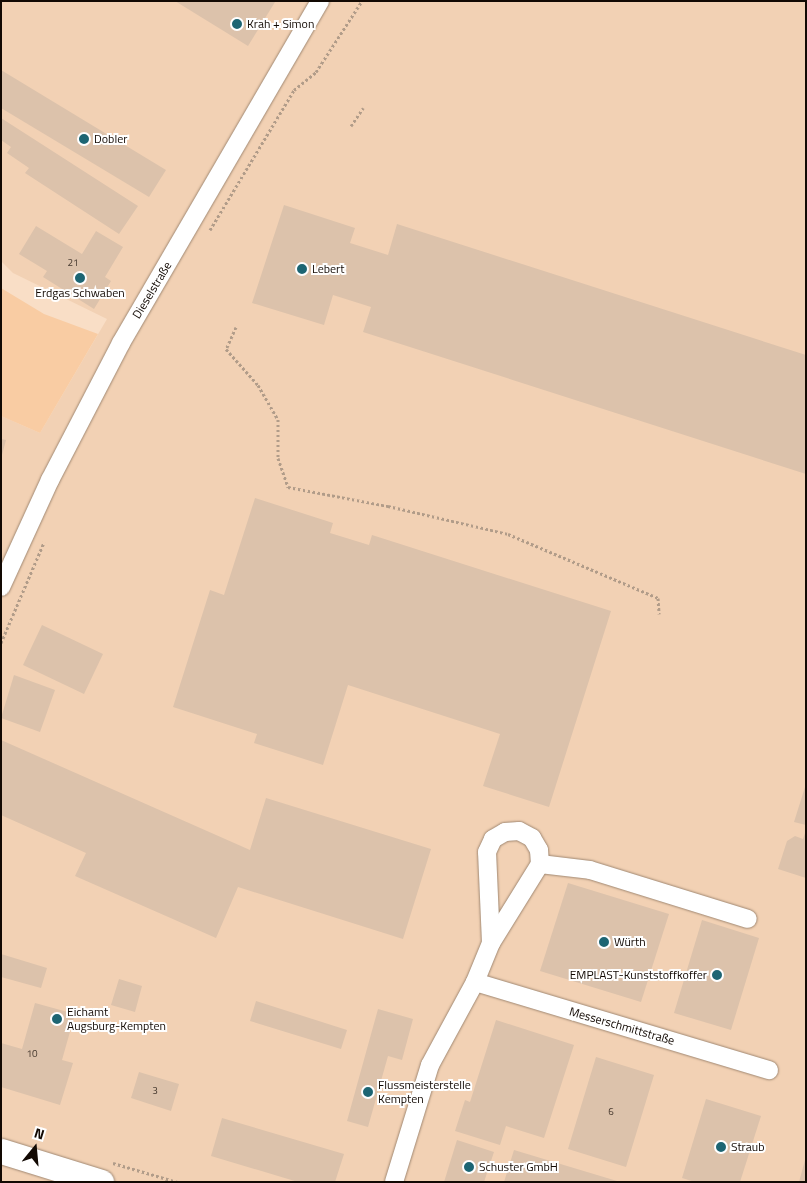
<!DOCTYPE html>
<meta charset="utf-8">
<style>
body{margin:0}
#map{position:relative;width:807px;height:1183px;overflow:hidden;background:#f9dec6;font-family:"Titillium Web",sans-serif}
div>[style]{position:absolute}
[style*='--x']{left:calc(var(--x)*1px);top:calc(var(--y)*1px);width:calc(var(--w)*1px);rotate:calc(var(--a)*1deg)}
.built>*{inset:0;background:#f2d1b4}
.green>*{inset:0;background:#f9cca3}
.building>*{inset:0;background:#dcc2ab}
.path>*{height:3px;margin-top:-1.5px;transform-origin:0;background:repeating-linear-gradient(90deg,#b19c89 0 2.5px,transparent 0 5px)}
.roads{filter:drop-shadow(0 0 1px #a08872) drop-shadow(0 0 1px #a08872)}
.street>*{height:18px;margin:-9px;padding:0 9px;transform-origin:9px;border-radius:9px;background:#fff}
.secondary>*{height:25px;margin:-12.5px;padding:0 12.5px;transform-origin:12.5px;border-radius:12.5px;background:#fff}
.dots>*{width:14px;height:14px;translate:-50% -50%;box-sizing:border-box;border:2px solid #fff;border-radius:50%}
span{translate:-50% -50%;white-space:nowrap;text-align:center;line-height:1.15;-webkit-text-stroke:4px #fff;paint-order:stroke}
.number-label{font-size:10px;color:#44372d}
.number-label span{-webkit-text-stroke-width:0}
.poi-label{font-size:12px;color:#120903}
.left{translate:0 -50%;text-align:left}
.right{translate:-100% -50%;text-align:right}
.street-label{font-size:12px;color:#120903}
.frame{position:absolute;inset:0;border:2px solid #120903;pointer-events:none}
.north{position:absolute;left:10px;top:1123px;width:50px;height:50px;-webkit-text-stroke:4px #fff;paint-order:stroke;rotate:17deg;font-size:14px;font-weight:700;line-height:20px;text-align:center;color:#120903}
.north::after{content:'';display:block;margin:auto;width:18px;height:22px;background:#120903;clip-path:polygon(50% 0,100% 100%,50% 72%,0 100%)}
</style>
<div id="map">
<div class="built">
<div style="clip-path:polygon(1px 1px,806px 1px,806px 1182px,1px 1182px,1px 416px,40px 433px,107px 319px,13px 273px,1px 261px)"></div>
</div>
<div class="green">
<div style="clip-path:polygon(1px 288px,44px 314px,98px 334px,40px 433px,1px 416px)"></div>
</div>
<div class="building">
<div style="clip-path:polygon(175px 1px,273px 1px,275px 2px,248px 46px)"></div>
<div style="clip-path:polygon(1px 70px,166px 170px,149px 197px,1px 108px)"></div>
<div style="clip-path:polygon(1px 118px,138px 206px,119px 234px,25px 173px,29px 168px,7px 153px,11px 147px,1px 140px)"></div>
<div style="clip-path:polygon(284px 205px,355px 228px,350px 243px,388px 255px,397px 224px,806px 355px,806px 474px,363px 332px,371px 307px,333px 295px,324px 325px,252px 303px)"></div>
<div style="clip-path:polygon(36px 226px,82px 254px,96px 231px,123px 247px,105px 277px,111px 281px,94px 309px,43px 277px,47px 271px,19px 254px)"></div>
<div style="clip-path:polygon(1px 439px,6px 440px,2px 455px,1px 455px)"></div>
<div style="clip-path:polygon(255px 498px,333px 523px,330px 533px,369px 545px,372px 535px,611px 611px,549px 807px,483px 786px,500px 734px,348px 685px,323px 765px,254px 743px,257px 734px,173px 707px,210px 590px,224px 595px)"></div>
<div style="clip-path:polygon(42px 625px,103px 654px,84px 694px,23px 665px)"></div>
<div style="clip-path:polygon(14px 675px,55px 690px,40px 732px,1px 718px)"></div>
<div style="clip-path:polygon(1px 740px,250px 850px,266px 798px,431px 849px,403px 939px,238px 887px,216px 938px,75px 876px,86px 853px,1px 815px)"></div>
<div style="clip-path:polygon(805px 787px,806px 787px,806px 825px,794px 822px)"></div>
<div style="clip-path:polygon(805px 833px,806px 878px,778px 869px,787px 841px,795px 836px,803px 839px)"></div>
<div style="clip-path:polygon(568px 883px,669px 914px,641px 1002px,540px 971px)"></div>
<div style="clip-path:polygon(702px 920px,759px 938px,731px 1030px,674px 1013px)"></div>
<div style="clip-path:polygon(1px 954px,47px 968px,41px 988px,1px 977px)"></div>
<div style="clip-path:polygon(119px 979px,142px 986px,135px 1012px,111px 1005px)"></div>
<div style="clip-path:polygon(256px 1001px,347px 1030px,341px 1049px,250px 1021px)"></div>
<div style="clip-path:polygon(35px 1003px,75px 1014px,62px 1060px,73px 1063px,60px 1105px,1px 1087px,1px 1043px,22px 1049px)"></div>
<div style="clip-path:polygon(378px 1009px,413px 1019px,402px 1060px,388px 1056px,368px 1127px,347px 1121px)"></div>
<div style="clip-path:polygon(496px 1020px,574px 1045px,544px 1138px,506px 1126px,500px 1145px,455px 1131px,465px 1100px,470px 1102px)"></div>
<div style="clip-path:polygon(596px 1057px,654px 1075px,626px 1167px,568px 1149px)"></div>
<div style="clip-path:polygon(139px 1072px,179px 1084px,171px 1111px,131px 1098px)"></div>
<div style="clip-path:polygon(706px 1099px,761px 1116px,740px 1182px,695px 1182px,682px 1178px)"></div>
<div style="clip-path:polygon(222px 1118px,344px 1154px,335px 1182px,298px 1182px,211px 1156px)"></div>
<div style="clip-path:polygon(457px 1140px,494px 1152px,484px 1182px,444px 1182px)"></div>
<div style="clip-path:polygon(514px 1150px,617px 1181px,617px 1182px,504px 1182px)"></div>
<div style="clip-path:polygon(805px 1160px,806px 1182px,799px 1182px)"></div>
</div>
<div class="path">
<div style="--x:351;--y:126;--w:22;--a:-56"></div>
<div style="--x:210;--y:230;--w:163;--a:-59"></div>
<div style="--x:294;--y:90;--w:28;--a:-39"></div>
<div style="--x:316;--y:72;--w:85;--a:-57.1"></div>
<div style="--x:236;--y:327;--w:24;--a:114"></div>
<div style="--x:226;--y:349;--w:48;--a:48.4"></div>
<div style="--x:258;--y:385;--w:39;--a:60"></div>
<div style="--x:278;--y:419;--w:39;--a:90"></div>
<div style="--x:278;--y:458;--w:31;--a:71"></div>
<div style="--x:288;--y:487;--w:102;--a:10.8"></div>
<div style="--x:388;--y:506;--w:123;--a:13.1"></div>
<div style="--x:508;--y:534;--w:163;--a:23.1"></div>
<div style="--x:658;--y:598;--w:16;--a:86"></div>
<div style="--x:1;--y:643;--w:110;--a:-66.9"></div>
<div style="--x:113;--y:1163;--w:67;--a:16.5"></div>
</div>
<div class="roads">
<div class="street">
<div style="--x:1;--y:587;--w:118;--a:-65.4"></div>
<div style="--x:50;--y:480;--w:154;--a:-62.6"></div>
<div style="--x:121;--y:343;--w:396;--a:-59.8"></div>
<div style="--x:519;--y:831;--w:15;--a:28"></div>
<div style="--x:532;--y:838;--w:14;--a:60"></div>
<div style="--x:539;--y:850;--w:14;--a:86"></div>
<div style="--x:540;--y:864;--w:93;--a:121.8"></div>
<div style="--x:491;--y:943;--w:91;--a:-92.5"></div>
<div style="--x:487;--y:852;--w:14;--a:-65"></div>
<div style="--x:493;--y:839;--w:14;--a:-30"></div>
<div style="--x:505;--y:832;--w:14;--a:-4"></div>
<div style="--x:540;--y:864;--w:50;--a:6.8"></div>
<div style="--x:590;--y:870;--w:165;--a:17.2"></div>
<div style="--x:475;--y:982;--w:307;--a:16.7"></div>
<div style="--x:394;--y:1182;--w:122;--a:-72.9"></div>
<div style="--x:430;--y:1065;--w:94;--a:-61.5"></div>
<div style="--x:475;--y:982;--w:42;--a:-67.7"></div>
</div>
<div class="secondary">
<div style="--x:1;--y:1151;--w:105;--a:17.2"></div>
</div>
</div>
<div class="dots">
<div style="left:237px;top:24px;background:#1d6573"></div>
<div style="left:84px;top:139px;background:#1d6573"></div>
<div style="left:302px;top:269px;background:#1d6573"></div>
<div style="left:80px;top:278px;background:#1d6573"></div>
<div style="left:604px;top:942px;background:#1d6573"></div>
<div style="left:717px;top:975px;background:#1d6573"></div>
<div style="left:57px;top:1019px;background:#1d6573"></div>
<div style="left:368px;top:1092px;background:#1d6573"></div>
<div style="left:721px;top:1147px;background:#1d6573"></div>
<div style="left:469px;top:1167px;background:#1d6573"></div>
</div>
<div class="number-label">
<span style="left:73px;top:263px">21</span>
<span style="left:32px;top:1054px">10</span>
<span style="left:155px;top:1091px">3</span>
<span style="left:611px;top:1112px">6</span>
</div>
<div class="poi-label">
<span class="left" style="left:247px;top:24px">Krah + Simon</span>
<span class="left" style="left:94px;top:139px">Dobler</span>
<span class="left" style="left:312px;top:269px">Lebert</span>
<span style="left:80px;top:293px">Erdgas Schwaben</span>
<span class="left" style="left:614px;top:942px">Würth</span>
<span class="right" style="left:707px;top:975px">EMPLAST-Kunststoffkoffer</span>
<span class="left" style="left:67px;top:1019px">Eichamt<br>Augsburg-Kempten</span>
<span class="left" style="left:378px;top:1092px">Flussmeisterstelle<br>Kempten</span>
<span class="left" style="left:731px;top:1147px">Straub</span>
<span class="left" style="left:479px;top:1167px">Schuster GmbH</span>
</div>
<div class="street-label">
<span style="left:152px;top:290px;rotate:-59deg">Dieselstraße</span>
<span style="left:622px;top:1026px;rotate:16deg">Messerschmittstraße</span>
</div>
<div class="frame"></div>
<div class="north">N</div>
</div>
